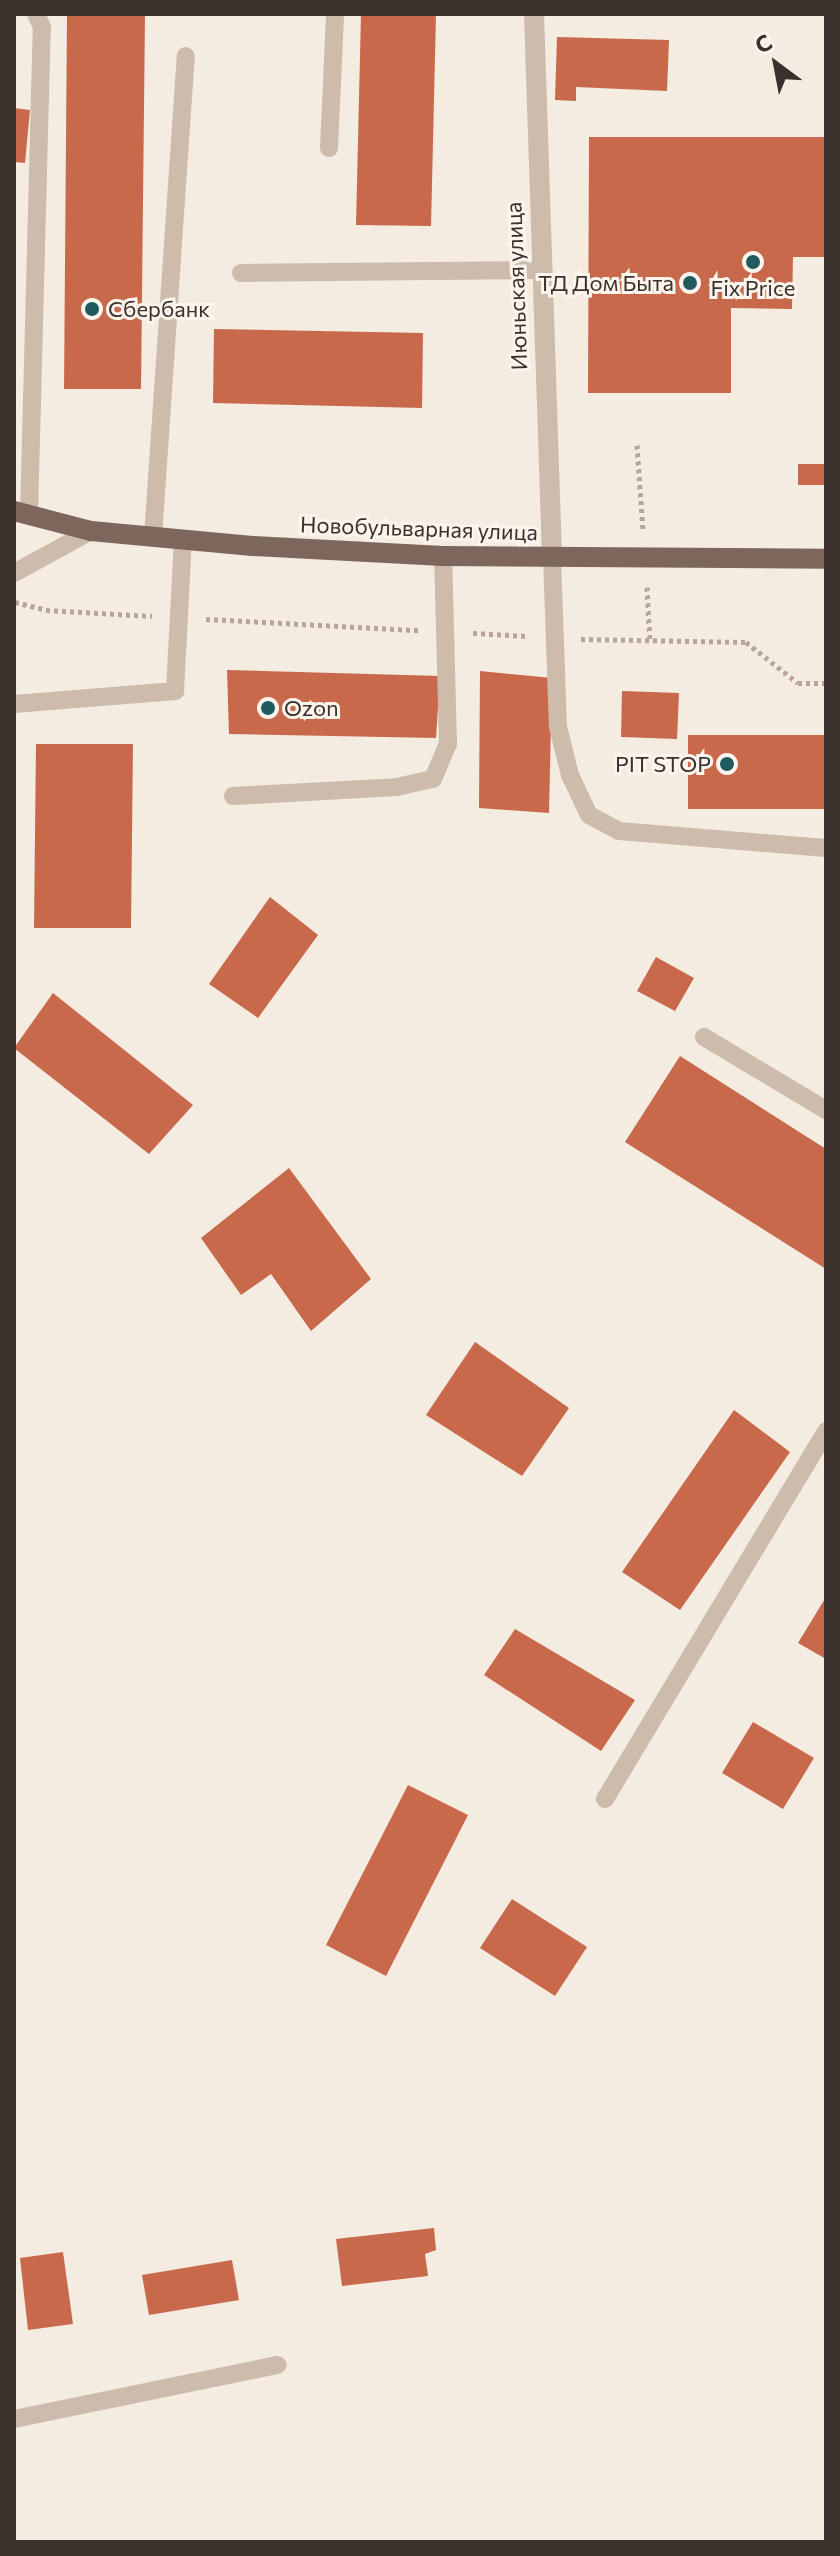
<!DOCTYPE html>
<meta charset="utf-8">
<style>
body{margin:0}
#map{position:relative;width:840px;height:2556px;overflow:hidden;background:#f4ebe1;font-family:Commissioner,sans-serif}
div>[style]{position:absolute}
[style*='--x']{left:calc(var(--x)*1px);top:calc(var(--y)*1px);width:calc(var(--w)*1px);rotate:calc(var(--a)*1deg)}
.building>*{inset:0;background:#c8694b}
.path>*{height:5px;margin-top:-2.5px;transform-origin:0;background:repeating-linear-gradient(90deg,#b9a596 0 4px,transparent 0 8px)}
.lane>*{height:18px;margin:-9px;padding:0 9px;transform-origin:9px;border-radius:9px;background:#cdbbac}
.street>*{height:20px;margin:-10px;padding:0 10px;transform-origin:10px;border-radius:10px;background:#cdbbac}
.primary>*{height:20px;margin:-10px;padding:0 10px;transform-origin:10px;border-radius:10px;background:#7d675c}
.dots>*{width:22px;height:22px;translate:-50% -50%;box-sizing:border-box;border:4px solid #fbf5ee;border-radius:50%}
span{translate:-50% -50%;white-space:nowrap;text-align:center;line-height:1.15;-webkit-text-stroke:6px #fbf5ee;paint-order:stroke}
.poi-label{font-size:22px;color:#3b302b}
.right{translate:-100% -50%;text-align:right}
.left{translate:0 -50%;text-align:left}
.street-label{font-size:22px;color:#3b302b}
.frame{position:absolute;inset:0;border:16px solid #3b302b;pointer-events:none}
.north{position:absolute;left:736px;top:24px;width:80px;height:80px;-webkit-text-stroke:6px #fbf5ee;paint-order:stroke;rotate:328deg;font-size:22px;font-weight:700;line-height:32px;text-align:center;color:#3b302b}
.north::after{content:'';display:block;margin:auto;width:28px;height:36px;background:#3b302b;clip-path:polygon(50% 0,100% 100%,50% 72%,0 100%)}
</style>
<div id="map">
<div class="building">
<div style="clip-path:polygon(67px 14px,145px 14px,141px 389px,64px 389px)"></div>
<div style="clip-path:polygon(361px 14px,436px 14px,431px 226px,356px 225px)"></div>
<div style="clip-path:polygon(557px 37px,669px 40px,667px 91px,576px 87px,576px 101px,555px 100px)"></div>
<div style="clip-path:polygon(14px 108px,30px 110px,25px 163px,14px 162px)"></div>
<div style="clip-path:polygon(589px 137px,826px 137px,826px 257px,793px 257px,792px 309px,731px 308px,731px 393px,588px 393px)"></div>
<div style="clip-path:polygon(214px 329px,423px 333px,422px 408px,213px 403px)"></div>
<div style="clip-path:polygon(798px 464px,826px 464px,826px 485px,798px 485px)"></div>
<div style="clip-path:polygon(227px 670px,440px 676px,436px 738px,229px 734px)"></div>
<div style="clip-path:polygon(480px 671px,552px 678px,549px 813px,479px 808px)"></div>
<div style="clip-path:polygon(622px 691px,679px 693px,677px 739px,621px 737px)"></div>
<div style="clip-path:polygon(688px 735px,826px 735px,826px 809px,688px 809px)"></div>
<div style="clip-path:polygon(36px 744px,133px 744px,131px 928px,34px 928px)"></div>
<div style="clip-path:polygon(270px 897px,318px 935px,258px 1018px,209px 984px)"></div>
<div style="clip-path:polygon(656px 957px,694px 978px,675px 1011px,637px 991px)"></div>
<div style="clip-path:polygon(53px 993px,193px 1105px,149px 1154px,14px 1048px)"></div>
<div style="clip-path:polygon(680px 1056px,826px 1149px,826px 1269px,625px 1142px)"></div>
<div style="clip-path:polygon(289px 1168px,371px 1279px,311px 1331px,271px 1274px,241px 1295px,201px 1238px)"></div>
<div style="clip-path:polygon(475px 1342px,569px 1408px,522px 1476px,426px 1415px)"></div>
<div style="clip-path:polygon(734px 1410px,790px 1452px,680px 1610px,622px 1572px)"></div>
<div style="clip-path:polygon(826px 1597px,826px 1659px,798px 1643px)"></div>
<div style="clip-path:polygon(515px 1629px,635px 1700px,601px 1751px,484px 1675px)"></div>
<div style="clip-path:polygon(753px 1722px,814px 1758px,783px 1809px,722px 1773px)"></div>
<div style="clip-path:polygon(408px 1785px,468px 1815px,386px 1976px,326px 1945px)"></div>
<div style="clip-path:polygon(512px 1899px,587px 1947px,555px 1996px,480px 1948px)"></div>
<div style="clip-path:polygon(434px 2228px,436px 2250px,425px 2254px,428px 2276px,342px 2286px,336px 2239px)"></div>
<div style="clip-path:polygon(63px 2252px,73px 2324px,28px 2330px,20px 2258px)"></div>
<div style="clip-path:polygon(232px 2260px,239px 2300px,149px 2315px,142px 2275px)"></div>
</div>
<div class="path">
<div style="--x:637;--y:445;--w:85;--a:86"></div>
<div style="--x:647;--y:587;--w:55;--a:86.9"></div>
<div style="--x:15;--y:602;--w:32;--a:14"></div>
<div style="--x:46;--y:610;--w:106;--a:3.2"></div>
<div style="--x:206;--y:619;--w:213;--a:3"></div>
<div style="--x:473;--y:633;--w:54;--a:3.2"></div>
<div style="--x:581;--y:639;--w:165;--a:1"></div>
<div style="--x:746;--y:642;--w:66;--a:38.3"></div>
<div style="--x:798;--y:683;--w:28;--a:0"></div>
</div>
<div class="lane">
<div style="--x:329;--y:148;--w:134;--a:-87.4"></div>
<div style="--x:241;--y:273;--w:298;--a:-0.6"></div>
<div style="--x:29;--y:515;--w:488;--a:-88.5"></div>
<div style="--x:42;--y:27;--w:14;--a:-115"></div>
<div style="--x:153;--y:537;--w:482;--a:-86.1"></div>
<div style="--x:552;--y:557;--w:170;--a:88"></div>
<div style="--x:558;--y:727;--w:49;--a:76"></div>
<div style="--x:570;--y:775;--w:44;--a:64.6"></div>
<div style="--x:589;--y:815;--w:34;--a:28"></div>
<div style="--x:619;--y:831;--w:208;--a:4.7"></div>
<div style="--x:14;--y:573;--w:88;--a:-28.6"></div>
<div style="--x:14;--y:704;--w:162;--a:-4.6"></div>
<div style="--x:175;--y:691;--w:152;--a:-87"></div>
<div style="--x:233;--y:796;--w:164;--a:-3.1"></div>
<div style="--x:397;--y:787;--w:37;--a:-13"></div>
<div style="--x:433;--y:779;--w:38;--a:-67"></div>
<div style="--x:448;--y:744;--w:188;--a:-91.5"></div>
<div style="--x:704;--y:1037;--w:142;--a:30.9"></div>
<div style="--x:605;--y:1799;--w:429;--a:-59"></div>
<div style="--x:14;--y:2419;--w:269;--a:-11.6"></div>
</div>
<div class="street">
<div style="--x:534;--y:14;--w:543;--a:88.1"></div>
</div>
<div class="primary">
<div style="--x:14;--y:511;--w:80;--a:14.6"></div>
<div style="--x:91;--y:531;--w:162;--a:5.3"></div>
<div style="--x:252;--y:546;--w:191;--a:3"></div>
<div style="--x:443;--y:556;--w:383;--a:0.4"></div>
</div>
<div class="dots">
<div style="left:753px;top:262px;background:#1f5a5e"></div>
<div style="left:690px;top:283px;background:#1f5a5e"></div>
<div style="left:92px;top:309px;background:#1f5a5e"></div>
<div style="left:268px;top:708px;background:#1f5a5e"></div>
<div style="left:727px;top:764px;background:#1f5a5e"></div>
</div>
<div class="poi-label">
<span class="right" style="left:674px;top:283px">ТД Дом Быта</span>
<span style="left:753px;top:288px">Fix Price</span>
<span class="left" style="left:108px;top:309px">Сбербанк</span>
<span class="left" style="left:284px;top:708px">Ozon</span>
<span class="right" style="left:711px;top:764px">PIT STOP</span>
</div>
<div class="street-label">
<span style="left:516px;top:286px;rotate:-92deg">Июньская улица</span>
<span style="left:419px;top:528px;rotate:2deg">Новобульварная улица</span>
</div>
<div class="frame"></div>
<div class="north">С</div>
</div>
